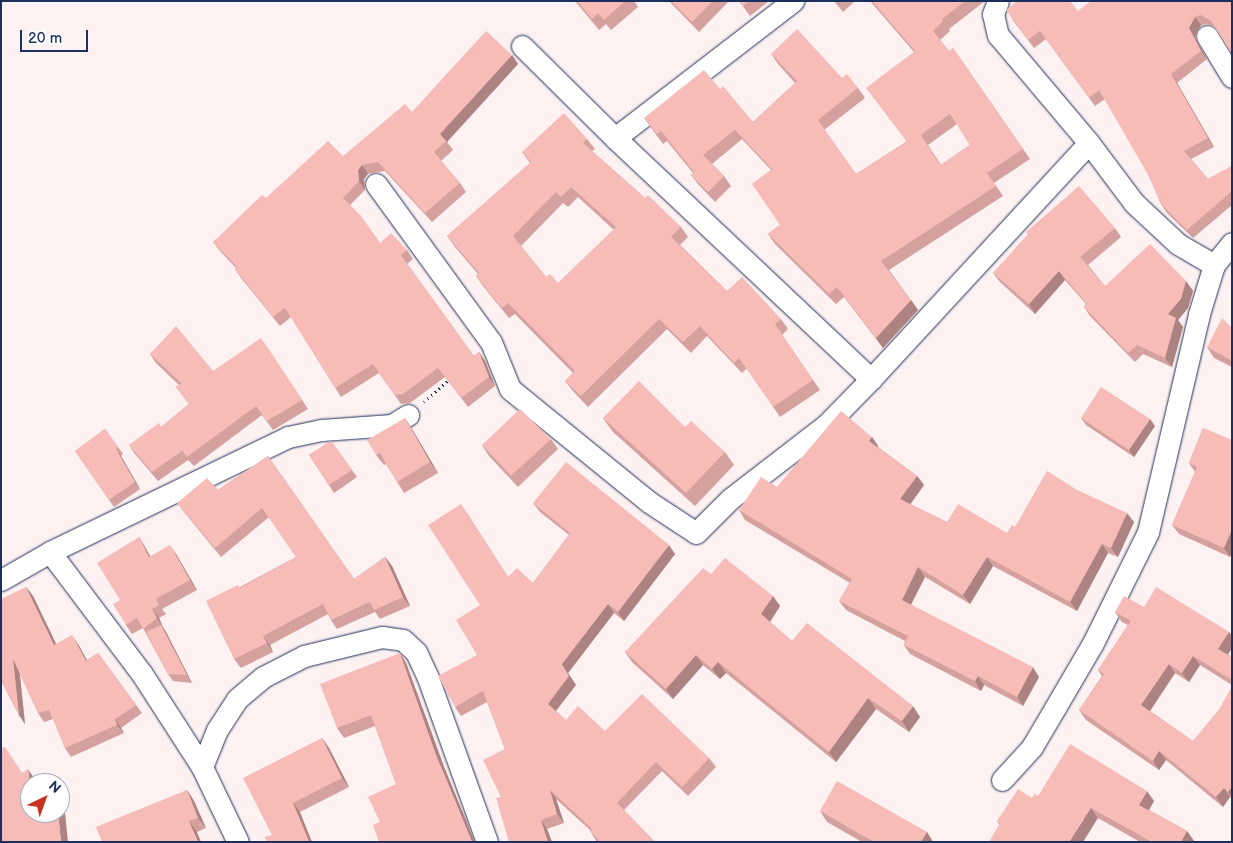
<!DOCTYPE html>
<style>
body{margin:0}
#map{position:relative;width:1233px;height:843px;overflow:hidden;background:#fdf1f1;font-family:"Balsamiq Sans",sans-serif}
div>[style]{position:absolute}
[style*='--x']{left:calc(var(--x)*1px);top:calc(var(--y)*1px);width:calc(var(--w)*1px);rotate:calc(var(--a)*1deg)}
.path>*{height:3px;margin-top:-1.5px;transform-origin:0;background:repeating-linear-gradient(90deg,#1b2f5e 0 1px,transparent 0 5px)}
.roads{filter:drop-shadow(0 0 1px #1b2f5e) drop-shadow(0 0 1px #1b2f5e)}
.street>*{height:21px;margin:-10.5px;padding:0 10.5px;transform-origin:10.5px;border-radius:10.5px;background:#fff}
.wall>*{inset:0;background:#d4a19e}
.shaded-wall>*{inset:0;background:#ad8381}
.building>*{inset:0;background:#f7bbb8}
span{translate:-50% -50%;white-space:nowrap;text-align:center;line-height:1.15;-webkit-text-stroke:4.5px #fff;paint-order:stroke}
.frame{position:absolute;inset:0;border:2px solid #1b2f5e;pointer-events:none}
.north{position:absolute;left:20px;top:773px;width:50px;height:50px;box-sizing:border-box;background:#fff;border:1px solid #a4acbf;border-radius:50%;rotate:42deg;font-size:14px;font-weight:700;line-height:20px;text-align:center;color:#1b2f5e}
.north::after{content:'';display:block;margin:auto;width:18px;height:22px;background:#c8321e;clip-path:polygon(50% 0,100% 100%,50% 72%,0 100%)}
.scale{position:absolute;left:20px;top:30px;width:68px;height:22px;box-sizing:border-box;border:2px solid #1b2f5e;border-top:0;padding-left:6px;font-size:15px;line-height:18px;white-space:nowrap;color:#1b2f5e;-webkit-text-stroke:4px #fff;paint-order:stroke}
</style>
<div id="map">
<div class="path">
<div style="--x:424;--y:402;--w:36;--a:-42"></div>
</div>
<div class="roads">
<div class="street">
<div style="--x:998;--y:1;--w:14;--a:111"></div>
<div style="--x:993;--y:14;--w:22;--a:77"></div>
<div style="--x:998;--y:35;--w:141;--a:49.9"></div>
<div style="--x:1089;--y:143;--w:75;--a:53.1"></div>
<div style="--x:1134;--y:203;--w:60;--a:43"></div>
<div style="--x:1178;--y:244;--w:42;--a:30.3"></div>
<div style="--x:1207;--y:36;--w:48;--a:58.6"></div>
<div style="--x:522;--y:46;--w:131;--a:44.7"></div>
<div style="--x:615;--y:138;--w:352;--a:43.3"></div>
<div style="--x:871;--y:379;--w:321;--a:-47.3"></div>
<div style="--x:615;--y:138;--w:225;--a:-37.6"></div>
<div style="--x:376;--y:184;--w:195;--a:54"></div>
<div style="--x:491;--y:342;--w:51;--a:68"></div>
<div style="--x:510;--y:389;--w:179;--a:39.1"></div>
<div style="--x:649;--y:502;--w:56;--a:33.4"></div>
<div style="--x:696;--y:533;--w:48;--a:-45"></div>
<div style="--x:730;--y:499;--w:121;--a:-37.6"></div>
<div style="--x:826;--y:425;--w:64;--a:-45.6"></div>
<div style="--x:50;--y:552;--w:153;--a:53"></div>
<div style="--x:142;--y:674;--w:111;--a:57.2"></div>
<div style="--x:202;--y:767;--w:83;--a:64.4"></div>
<div style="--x:1;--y:580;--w:56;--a:-29.7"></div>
<div style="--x:50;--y:552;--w:264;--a:-25.8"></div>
<div style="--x:288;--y:437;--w:35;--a:-12"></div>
<div style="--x:322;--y:430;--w:70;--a:-4.1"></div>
<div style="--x:392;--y:425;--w:19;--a:-32"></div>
<div style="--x:202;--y:767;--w:40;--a:-68"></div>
<div style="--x:217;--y:730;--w:37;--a:-57"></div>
<div style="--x:237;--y:699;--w:34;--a:-40"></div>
<div style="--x:263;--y:677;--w:46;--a:-27.1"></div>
<div style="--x:304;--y:656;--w:80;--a:-13.7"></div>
<div style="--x:382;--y:637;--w:21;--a:8"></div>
<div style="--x:403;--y:640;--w:18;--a:43"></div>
<div style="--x:416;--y:652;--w:29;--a:65"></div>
<div style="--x:428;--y:678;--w:174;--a:70.2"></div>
<div style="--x:1002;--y:780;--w:45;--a:-47.7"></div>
<div style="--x:1032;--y:747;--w:45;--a:-59.5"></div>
<div style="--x:1055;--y:708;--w:75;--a:-59.7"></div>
<div style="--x:1093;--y:643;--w:124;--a:-63.6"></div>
<div style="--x:1148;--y:532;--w:224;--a:-76.8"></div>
<div style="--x:1199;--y:314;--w:51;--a:-73"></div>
<div style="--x:1214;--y:265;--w:28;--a:-51"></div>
</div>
</div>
<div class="wall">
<div style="clip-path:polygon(575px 1px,634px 1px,638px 7px,611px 30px,606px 24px,599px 30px)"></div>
<div style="clip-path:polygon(669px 1px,729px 1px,699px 32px)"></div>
<div style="clip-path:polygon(739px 1px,769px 1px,750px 16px)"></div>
<div style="clip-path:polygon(834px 1px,855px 1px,843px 12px)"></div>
<div style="clip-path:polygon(evenodd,870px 1px,985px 1px,949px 29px,950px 31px,940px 40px,949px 51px,953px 48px,1030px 159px,994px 183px,1003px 196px,889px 270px,918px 310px,883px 348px,844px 297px,836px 304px,775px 244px,768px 234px,780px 225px,771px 170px,742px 139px,712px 164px,724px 176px,731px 186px,715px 202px,698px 184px,691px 175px,693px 173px,667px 141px,663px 144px,644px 118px,720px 89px,753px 122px,795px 83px,778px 64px,771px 54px,842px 78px,858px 88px,865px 98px,824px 130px,856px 174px,906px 142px,914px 52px,870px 1px,957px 124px,970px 145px,941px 165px,928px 145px,957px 124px)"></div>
<div style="clip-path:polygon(1232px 1px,1216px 28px,1207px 24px,1201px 25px,1195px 37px,1207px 59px,1177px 83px,1214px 147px,1191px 159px,1208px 179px,1232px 166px,1232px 205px,1193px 238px,1167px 213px,1161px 204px,1149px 176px,1105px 99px,1095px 106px,1046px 39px,1034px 48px,1012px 19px,1078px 11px)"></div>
<div style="clip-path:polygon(512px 55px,518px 64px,447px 142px,453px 150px,441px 161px,460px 183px,466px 192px,432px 222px,385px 171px,368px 174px,364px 179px,365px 190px,350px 205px,380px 243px,407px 250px,413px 259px,407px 264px,474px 356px,479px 352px,485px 361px,495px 386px,468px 407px,445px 377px,410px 403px,401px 404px,379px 373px,341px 397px,291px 317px,280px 326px,241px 278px,235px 269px,236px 268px,220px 251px,213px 242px,266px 198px,343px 156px)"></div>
<div style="clip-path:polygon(evenodd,587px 139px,595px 149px,592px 151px,645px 198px,681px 227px,688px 237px,680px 245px,727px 291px,781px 319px,788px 329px,782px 335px,820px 390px,780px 417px,747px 368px,742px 373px,707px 336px,691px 353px,667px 329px,588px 407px,573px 391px,565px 381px,573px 373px,515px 314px,509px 318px,483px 286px,476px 276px,478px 274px,455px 247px,447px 236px,530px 163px,522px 152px,587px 139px,578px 197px,614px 230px,558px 283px,546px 277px,521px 246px,563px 203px,568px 207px,578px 197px)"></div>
<div style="clip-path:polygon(1115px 228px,1121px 237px,1088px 265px,1105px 286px,1186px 281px,1193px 291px,1188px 308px,1178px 320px,1183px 327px,1172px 367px,1143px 354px,1135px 362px,1090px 316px,1084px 307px,1086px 304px,1065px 280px,1035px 314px,1000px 282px,993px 273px)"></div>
<div style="clip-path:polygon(1232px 328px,1232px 367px,1214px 358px,1207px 347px)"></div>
<div style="clip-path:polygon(267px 347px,308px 409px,273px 430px,262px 415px,194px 466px,188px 460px,158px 481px,135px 454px,129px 445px,161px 427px,189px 404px,176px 387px,179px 385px,156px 363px,150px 354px,213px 371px)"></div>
<div style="clip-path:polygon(405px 418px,412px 429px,438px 473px,404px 493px,386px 464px,384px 465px,376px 455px)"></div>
<div style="clip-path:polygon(603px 418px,685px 427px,725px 452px,734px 465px,695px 506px,612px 431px)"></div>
<div style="clip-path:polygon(1081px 418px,1155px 426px,1134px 457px,1086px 425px)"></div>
<div style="clip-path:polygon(1203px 428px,1230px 557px,1179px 534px,1172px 525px,1195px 472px,1189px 463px)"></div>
<div style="clip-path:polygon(105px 429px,123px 454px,121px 456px,140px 489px,114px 507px,75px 451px)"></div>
<div style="clip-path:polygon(872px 437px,878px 446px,878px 447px,917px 476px,924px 485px,910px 504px,947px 522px,1007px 533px,1015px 527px,1077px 490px,1134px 522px,1118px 557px,1108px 553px,1077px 611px,993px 566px,970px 604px,925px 577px,911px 605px,1039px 677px,1023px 706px,984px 685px,981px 691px,910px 654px,904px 645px,905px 641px,846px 610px,839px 601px,850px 583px,745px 520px,739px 510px,777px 487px)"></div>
<div style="clip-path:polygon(551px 439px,558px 449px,518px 487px,489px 456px,482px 445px)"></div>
<div style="clip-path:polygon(331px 441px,357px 477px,334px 493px,309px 455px)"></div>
<div style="clip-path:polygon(268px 456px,354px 579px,385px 557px,392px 566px,410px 606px,380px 619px,375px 612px,337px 629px,331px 620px,328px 614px,270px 645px,273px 652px,241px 668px,234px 659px,240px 587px,296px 557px,269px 517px,221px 557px,184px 512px,177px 503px,218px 490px)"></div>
<div style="clip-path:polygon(533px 503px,675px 554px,624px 621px,614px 613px,568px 673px,576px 685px,556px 711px,566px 720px,605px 731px,709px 758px,716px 767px,688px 796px,662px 771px,624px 810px,652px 839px,655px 842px,597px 842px,590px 831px,590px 830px,556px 799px,564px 823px,547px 829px,552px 842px,509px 842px,501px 797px,505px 749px,487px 702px,461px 716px,455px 707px,477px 655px,480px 605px,467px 513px,508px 577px,533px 583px,569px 535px,540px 512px)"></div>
<div style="clip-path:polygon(139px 537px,145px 547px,150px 556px,176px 554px,197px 590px,162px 609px,166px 614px,159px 618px,163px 627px,166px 632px,192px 683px,173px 681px,168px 674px,143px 628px,132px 634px,126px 625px,120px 600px)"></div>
<div style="clip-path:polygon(711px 574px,773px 596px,780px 606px,770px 622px,792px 641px,920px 717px,909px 732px,876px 709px,836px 762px,726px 673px,720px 679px,703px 665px,673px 699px,632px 662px,625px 652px)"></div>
<div style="clip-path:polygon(26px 587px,33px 596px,56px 644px,78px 644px,87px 660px,98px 653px,142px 713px,121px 728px,124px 733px,71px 757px,65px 748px,53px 719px,44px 722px,38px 713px,20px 674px,25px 724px,19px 715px,1px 681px)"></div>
<div style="clip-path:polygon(1144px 607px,1229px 632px,1232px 636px,1232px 648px,1228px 654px,1232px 657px,1232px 685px,1200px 665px,1189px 682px,1175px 673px,1150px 711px,1193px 741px,1219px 710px,1232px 687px,1232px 799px,1230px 797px,1223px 807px,1166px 760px,1159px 770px,1086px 720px,1079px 710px,1102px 676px,1098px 670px,1128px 625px,1122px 622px,1115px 612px)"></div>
<div style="clip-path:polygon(400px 653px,406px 663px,443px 764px,380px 822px,396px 784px,375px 726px,344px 738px,337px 728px)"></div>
<div style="clip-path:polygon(322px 738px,329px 748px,349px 787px,300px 812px,272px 835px)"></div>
<div style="clip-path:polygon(187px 790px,194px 801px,206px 828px,197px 832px,102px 842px)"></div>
<div style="clip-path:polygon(1038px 796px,1154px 801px,1149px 810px,1187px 831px,1194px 841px,1194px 842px,1140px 842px,1098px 818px,999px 824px,997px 821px,1032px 798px)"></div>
<div style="clip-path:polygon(820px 811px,927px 832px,933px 842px,862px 842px,827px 822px)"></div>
</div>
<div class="shaded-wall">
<div style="clip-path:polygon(1195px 17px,1201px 25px,1195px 37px,1207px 59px,1201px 51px,1189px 28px)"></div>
<div style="clip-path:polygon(512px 55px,518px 64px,447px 142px,440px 134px)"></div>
<div style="clip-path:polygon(1171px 74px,1177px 83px,1214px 147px,1208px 138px)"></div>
<div style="clip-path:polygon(362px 165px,368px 174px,364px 179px,365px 190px,359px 181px,358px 170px)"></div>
<div style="clip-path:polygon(1059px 271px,1065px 280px,1035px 314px,1029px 304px)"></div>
<div style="clip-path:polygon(1186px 281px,1193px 291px,1188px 308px,1178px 320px,1183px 327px,1172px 367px,1165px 358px,1168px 314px)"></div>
<div style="clip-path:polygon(911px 300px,918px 310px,883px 348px,876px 338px)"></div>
<div style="clip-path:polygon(479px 352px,485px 361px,495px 386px,489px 377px)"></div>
<div style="clip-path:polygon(405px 418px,412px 429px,438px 473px,430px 462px)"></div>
<div style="clip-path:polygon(1150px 419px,1155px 426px,1134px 457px,1129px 450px)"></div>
<div style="clip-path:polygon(872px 437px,878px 446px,875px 450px,869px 441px)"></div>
<div style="clip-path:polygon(116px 449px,121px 456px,140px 489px,135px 482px)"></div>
<div style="clip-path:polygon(917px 476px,924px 485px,907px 509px,900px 499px)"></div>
<div style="clip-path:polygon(1127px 513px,1134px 522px,1118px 557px,1111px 548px)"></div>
<div style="clip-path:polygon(1232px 529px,1232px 554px,1230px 557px,1224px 548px)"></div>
<div style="clip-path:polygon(139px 537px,145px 547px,155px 566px,149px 557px)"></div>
<div style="clip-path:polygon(1102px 544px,1108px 553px,1077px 611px,1070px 602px)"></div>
<div style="clip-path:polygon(170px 545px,176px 554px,197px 590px,190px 580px)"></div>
<div style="clip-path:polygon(669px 545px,675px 554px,624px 621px,618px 612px)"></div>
<div style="clip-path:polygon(385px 557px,392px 566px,410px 606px,403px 597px)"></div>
<div style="clip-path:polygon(987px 557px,993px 566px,970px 604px,963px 595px)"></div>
<div style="clip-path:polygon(918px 567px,925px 577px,908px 610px,902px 600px)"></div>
<div style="clip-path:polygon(26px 587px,33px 596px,61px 654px,54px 645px)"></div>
<div style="clip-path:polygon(773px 596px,780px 606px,768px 625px,761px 614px)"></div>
<div style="clip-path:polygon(608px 604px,614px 613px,568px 673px,576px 685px,554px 713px,548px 704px,562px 664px)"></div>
<div style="clip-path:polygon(152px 609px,159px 618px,163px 627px,157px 618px)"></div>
<div style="clip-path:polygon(161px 625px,166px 632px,192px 683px,187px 675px)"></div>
<div style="clip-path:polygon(1229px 632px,1232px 636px,1232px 648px,1225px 659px,1218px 649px)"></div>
<div style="clip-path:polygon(72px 635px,78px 644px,92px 670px,86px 661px)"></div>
<div style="clip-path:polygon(263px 636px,270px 645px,273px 652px,267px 643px)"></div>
<div style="clip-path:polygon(400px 653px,406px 663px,443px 764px,475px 842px,472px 842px,436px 755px)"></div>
<div style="clip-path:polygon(696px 655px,703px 665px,673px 699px,666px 689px)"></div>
<div style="clip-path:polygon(1193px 656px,1200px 665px,1189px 682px,1182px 673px)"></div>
<div style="clip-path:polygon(13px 659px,19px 668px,25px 724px,19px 715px)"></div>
<div style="clip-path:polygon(718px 662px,726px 673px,720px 679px,712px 669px)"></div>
<div style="clip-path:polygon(1169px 664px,1175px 673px,1148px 714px,1141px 705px)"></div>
<div style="clip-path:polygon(1033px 667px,1039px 677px,1023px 706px,1017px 697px)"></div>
<div style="clip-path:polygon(978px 676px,984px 685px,981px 691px,975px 681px)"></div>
<div style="clip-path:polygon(868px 698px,876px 709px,836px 762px,829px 752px)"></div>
<div style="clip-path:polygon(913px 706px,920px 717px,909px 732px,902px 721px)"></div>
<div style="clip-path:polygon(115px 719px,121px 728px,124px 733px,117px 725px)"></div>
<div style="clip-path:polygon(322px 738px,329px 748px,349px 787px,342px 778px)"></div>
<div style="clip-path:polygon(1159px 751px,1166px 760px,1159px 770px,1153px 761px)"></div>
<div style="clip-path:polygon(28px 769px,35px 780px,36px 783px,30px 783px)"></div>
<div style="clip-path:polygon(1232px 787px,1232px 797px,1228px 792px)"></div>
<div style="clip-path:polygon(1224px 788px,1230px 797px,1223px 807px,1216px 797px)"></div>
<div style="clip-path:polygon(187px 790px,194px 801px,206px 828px,198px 818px)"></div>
<div style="clip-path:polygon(550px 790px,556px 799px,564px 823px,557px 814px)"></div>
<div style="clip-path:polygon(1147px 791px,1154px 801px,1146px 815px,1139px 805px)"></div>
<div style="clip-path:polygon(60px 798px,64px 803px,68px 842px,61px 842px,58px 813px,60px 813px)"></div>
<div style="clip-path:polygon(293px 803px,300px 812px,312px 842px,309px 842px)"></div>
<div style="clip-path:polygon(1091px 808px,1098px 818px,1083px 842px,1069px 842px)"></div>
<div style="clip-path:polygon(541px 820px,547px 829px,552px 842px,548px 842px)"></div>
<div style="clip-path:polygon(189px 821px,197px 832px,201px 842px,198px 842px)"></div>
<div style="clip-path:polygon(1187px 831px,1194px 841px,1194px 842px,1181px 842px)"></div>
<div style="clip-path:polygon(927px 832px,933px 842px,921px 842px)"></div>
</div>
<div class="building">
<div style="clip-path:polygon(577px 1px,625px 1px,604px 20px,598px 13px,592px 19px)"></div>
<div style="clip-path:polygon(671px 1px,713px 1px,692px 22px)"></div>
<div style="clip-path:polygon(739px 1px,749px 1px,743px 6px)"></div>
<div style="clip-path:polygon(evenodd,872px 1px,965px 1px,942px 19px,943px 21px,933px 31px,949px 51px,953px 48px,1023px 149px,987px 173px,996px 186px,881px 261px,911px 300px,876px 338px,837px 287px,829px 294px,768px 234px,780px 225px,752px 184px,772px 169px,735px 130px,703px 155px,724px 176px,708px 192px,691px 175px,694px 172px,661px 131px,657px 134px,644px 118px,704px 70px,720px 89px,723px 86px,753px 122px,797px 81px,771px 54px,797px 29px,842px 78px,847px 74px,858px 88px,818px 120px,856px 174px,907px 142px,866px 88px,915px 51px,872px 1px,950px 114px,970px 145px,940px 165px,921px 135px,950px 114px)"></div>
<div style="clip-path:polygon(1017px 1px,1070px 1px,1078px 11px,1091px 1px,1232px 1px,1232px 54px,1211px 21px,1201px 15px,1195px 17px,1189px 28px,1201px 51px,1171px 74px,1208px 138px,1184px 151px,1208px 179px,1232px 166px,1232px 191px,1187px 230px,1161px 204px,1149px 176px,1099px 90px,1089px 98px,1040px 31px,1028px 40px,1006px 10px)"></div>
<div style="clip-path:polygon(486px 31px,512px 55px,440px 134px,446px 141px,434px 152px,460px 183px,425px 213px,378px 162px,362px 165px,358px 170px,359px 181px,343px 198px,361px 216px,380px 243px,391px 233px,407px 250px,401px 255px,474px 356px,479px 352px,489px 377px,461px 398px,438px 368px,403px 394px,395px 395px,373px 364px,335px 388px,285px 308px,273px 317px,235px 269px,237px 267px,213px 242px,262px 195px,266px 198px,328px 141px,343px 156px,405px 104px,412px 112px)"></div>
<div style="clip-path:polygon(evenodd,564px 113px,587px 139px,583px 143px,645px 198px,648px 195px,681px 227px,671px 237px,727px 291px,742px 277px,781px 319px,775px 324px,813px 380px,773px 407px,739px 358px,734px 363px,700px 326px,683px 342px,659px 319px,581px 396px,565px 381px,575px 371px,508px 303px,502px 308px,476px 276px,479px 273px,447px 236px,531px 162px,522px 152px,564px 113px,571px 187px,616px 227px,558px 283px,550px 274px,546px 277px,513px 236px,556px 192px,561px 197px,571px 187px)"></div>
<div style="clip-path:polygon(1079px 186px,1115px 228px,1080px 257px,1105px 286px,1150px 244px,1186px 281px,1181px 299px,1168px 314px,1176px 318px,1165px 358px,1137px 345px,1128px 353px,1084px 307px,1087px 304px,1059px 271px,1029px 304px,993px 273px,1028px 234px,1026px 232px)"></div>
<div style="clip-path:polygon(1222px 318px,1232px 328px,1232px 361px,1207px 347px)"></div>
<div style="clip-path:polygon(176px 326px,213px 371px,261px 338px,302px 400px,267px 421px,256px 406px,187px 457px,182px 451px,152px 472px,129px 445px,159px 423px,161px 427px,189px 404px,176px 387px,181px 383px,150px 354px)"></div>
<div style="clip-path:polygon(639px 381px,685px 427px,691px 421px,725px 452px,686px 493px,603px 418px)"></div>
<div style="clip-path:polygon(1101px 387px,1150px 419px,1129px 450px,1081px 418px)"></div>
<div style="clip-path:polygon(520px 409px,551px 439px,511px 476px,482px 445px)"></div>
<div style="clip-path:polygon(841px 411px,872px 437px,869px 441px,917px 476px,900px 499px,947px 522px,958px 504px,1007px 533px,1012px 525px,1015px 527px,1047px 471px,1077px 490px,1127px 513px,1111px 548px,1102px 544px,1070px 602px,987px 557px,963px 595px,918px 567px,902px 600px,1033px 667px,1017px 697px,978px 676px,975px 681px,904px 645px,908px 636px,839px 601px,852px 579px,739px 510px,761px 477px,777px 487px)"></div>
<div style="clip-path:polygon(405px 418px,430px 462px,397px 482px,380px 453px,376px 455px,367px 440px)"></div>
<div style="clip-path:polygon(1203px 428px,1232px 440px,1232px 529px,1224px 548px,1172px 525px,1197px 467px,1189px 463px)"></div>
<div style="clip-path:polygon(105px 429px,118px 447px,116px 449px,135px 482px,109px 500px,75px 451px)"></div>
<div style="clip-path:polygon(331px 441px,352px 470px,329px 485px,309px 455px)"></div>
<div style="clip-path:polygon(268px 456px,354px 579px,385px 557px,403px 597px,374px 610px,370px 602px,331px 620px,323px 604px,263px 636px,267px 643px,234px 659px,206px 601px,238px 585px,240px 588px,296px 557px,262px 508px,215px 548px,177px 503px,207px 478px,218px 490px)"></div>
<div style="clip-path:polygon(566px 462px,669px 545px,618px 612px,608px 604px,562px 664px,569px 676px,548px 704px,566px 720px,578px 706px,605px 731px,642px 694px,709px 758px,682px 787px,656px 762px,617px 803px,652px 839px,655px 842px,600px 842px,590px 831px,592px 829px,550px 790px,557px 814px,541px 820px,548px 842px,509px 842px,496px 798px,501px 797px,483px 760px,505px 749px,483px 691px,455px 707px,438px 676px,477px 655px,456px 620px,480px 605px,428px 525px,461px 504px,508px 577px,517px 568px,533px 583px,570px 533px,533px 503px)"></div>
<div style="clip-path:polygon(139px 537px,149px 557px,170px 545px,190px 580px,156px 599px,159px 605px,152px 609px,157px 618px,143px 629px,137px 618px,126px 625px,113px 604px,120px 600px,97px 563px)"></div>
<div style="clip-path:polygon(725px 558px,773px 596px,761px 614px,792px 641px,807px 623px,913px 706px,902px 721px,868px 698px,829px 752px,718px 662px,712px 669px,696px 655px,666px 689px,625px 652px,703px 568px,711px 574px)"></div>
<div style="clip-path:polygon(26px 587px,54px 645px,72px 635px,86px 661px,98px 653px,136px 705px,115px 719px,117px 725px,65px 748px,49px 710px,38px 713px,13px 659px,19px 715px,1px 681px,1px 599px)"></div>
<div style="clip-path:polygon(1156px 587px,1229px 632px,1218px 649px,1232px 657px,1232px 680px,1193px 656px,1182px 673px,1169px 664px,1141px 705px,1193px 741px,1219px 710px,1232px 687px,1232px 787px,1228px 792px,1224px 788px,1216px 797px,1159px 751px,1153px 761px,1079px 710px,1104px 674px,1098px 670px,1131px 621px,1115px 612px,1124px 596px,1144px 607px)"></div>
<div style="clip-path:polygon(161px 625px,187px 675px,168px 674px,146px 632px)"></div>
<div style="clip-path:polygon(400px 653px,436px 755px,472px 842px,379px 842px,373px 825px,380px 822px,368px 797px,396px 784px,371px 715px,337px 728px,320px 684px)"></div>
<div style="clip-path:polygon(322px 738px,342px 778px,293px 803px,309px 842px,267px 842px,265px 837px,272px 835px,243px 778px)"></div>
<div style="clip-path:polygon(1070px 744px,1147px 791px,1139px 805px,1187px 831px,1181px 842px,1152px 842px,1091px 808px,1069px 842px,989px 842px,1000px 823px,997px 821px,1018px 789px,1032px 798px,1035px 794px,1038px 796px)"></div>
<div style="clip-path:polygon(5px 747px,22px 773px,28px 769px,30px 785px,30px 813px,58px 813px,61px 842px,1px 842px,1px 748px)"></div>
<div style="clip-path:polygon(837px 781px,927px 832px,921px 842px,874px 842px,820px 811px)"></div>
<div style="clip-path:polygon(187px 790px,198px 818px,189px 821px,198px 842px,102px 842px,96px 827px)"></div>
</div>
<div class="frame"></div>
<div class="north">N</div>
<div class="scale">20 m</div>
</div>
